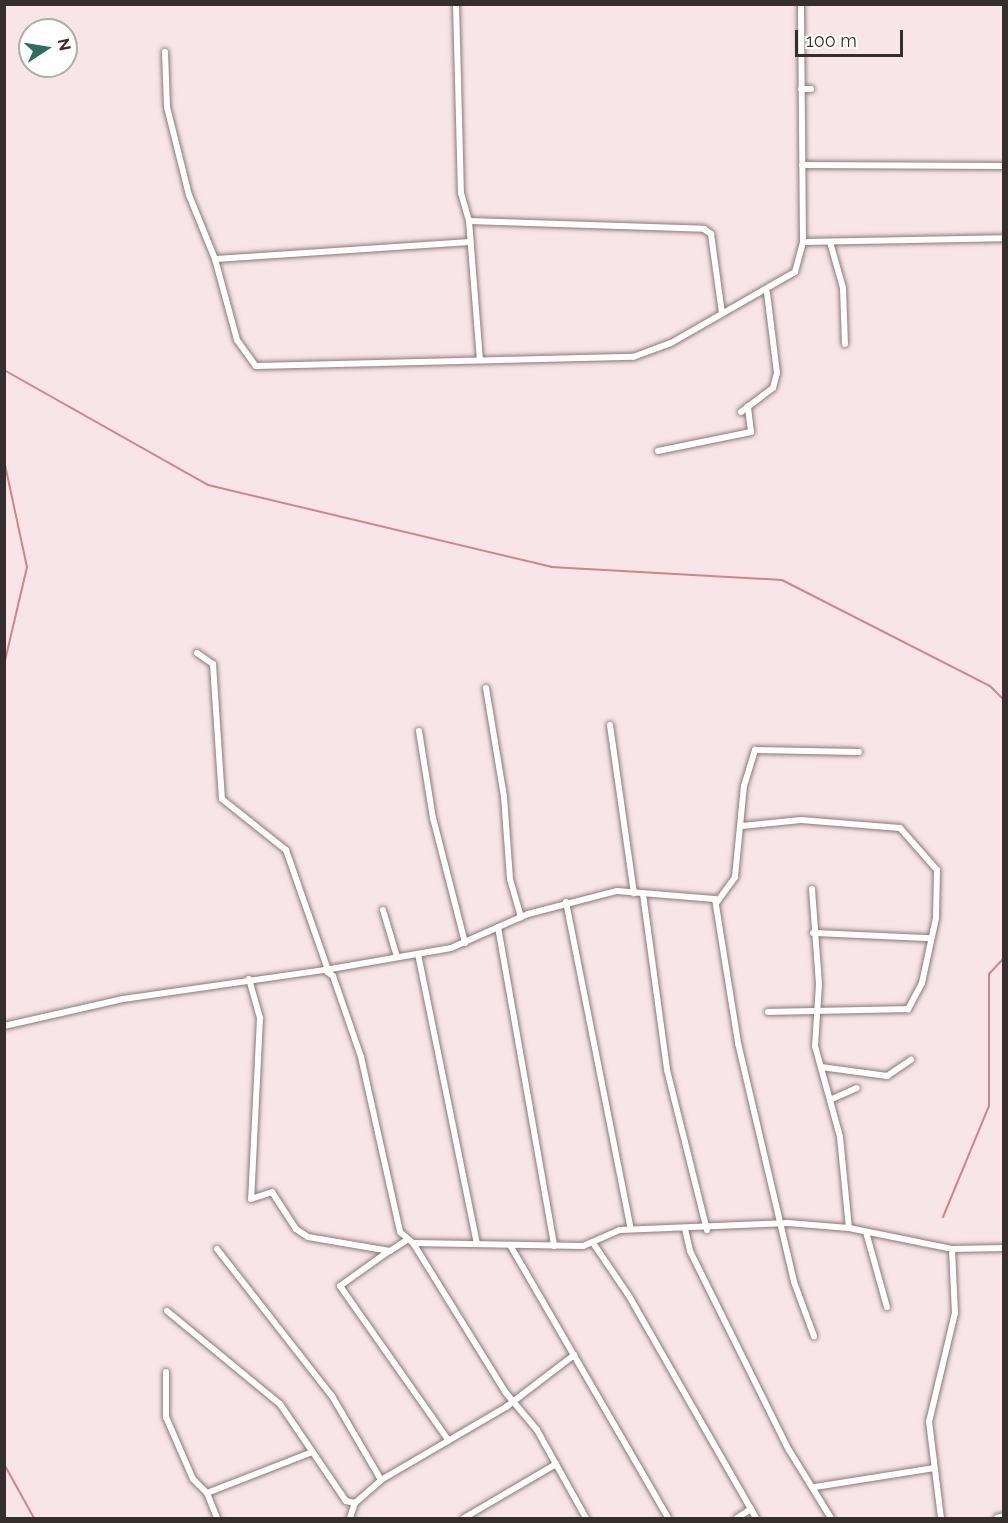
<!DOCTYPE html>
<style>
body{margin:0}
#map{position:relative;width:1008px;height:1523px;overflow:hidden;background:#f8e5e7;font-family:Raleway,sans-serif}
div>[style]{position:absolute}
[style*='--x']{left:calc(var(--x)*1px);top:calc(var(--y)*1px);width:calc(var(--w)*1px);rotate:calc(var(--a)*1deg)}
.stream>*{height:2px;margin:-1px;padding:0 1px;transform-origin:1px;border-radius:1px;background:#d3828e}
.roads{filter:drop-shadow(0 0 2px #8a797b) drop-shadow(0 0 2px #8a797b)}
.street>*{height:6px;margin:-3px;padding:0 3px;transform-origin:3px;border-radius:3px;background:#fff}
span{translate:-50% -50%;white-space:nowrap;text-align:center;line-height:1.15;-webkit-text-stroke:6px #fff;paint-order:stroke}
.frame{position:absolute;inset:0;border:6px solid #352e2e;pointer-events:none}
.north{position:absolute;left:18px;top:18px;width:60px;height:60px;box-sizing:border-box;background:#fff;border:2px solid #aeabab;border-radius:50%;rotate:78deg;font-size:16px;font-weight:700;line-height:24px;text-align:center;color:#352e2e}
.north::after{content:'';display:block;margin:auto;width:21px;height:27px;background:#2c6d5d;clip-path:polygon(50% 0,100% 100%,50% 72%,0 100%)}
.scale{position:absolute;left:795px;top:30px;width:108px;height:27px;box-sizing:border-box;border:3px solid #352e2e;border-top:0;padding-left:8px;font-size:18px;line-height:21px;white-space:nowrap;color:#352e2e;-webkit-text-stroke:4px #fff;paint-order:stroke}
</style>
<div id="map">
<div class="stream">
<div style="--x:4;--y:370;--w:234;--a:29.4"></div>
<div style="--x:208;--y:485;--w:353;--a:13.4"></div>
<div style="--x:551;--y:567;--w:231;--a:3.2"></div>
<div style="--x:782;--y:580;--w:233;--a:27"></div>
<div style="--x:990;--y:686;--w:20;--a:45"></div>
<div style="--x:4;--y:460;--w:109;--a:77.9"></div>
<div style="--x:27;--y:567;--w:101;--a:103.2"></div>
<div style="--x:943;--y:1217;--w:120;--a:-67.5"></div>
<div style="--x:989;--y:1106;--w:132;--a:-90"></div>
<div style="--x:989;--y:974;--w:22;--a:-47"></div>
<div style="--x:4;--y:1464;--w:62;--a:60.9"></div>
</div>
<div class="roads">
<div class="street">
<div style="--x:456;--y:4;--w:189;--a:88.5"></div>
<div style="--x:461;--y:193;--w:29;--a:74"></div>
<div style="--x:469;--y:221;--w:139;--a:85.5"></div>
<div style="--x:165;--y:52;--w:55;--a:87.9"></div>
<div style="--x:167;--y:107;--w:91;--a:76"></div>
<div style="--x:189;--y:195;--w:69;--a:67.9"></div>
<div style="--x:215;--y:259;--w:84;--a:74.8"></div>
<div style="--x:237;--y:340;--w:32;--a:54"></div>
<div style="--x:256;--y:366;--w:377;--a:-1.4"></div>
<div style="--x:633;--y:357;--w:40;--a:-20.2"></div>
<div style="--x:671;--y:343;--w:143;--a:-29.8"></div>
<div style="--x:795;--y:272;--w:31;--a:-75"></div>
<div style="--x:803;--y:242;--w:238;--a:-90.5"></div>
<div style="--x:801;--y:89;--w:10;--a:0"></div>
<div style="--x:802;--y:165;--w:202;--a:0.3"></div>
<div style="--x:469;--y:221;--w:235;--a:1.9"></div>
<div style="--x:704;--y:229;--w:9;--a:36"></div>
<div style="--x:711;--y:234;--w:80;--a:82.1"></div>
<div style="--x:803;--y:242;--w:201;--a:-1.1"></div>
<div style="--x:830;--y:242;--w:48;--a:74.2"></div>
<div style="--x:843;--y:288;--w:56;--a:88"></div>
<div style="--x:215;--y:259;--w:256;--a:-3.8"></div>
<div style="--x:741;--y:412;--w:40;--a:-37"></div>
<div style="--x:773;--y:388;--w:16;--a:-75"></div>
<div style="--x:777;--y:373;--w:81;--a:-97.1"></div>
<div style="--x:658;--y:451;--w:95;--a:-11.5"></div>
<div style="--x:751;--y:432;--w:26;--a:-97"></div>
<div style="--x:197;--y:653;--w:19;--a:35"></div>
<div style="--x:213;--y:664;--w:135;--a:86.2"></div>
<div style="--x:222;--y:799;--w:82;--a:38.6"></div>
<div style="--x:286;--y:850;--w:124;--a:70.7"></div>
<div style="--x:486;--y:688;--w:110;--a:80.6"></div>
<div style="--x:504;--y:797;--w:82;--a:85.8"></div>
<div style="--x:510;--y:879;--w:40;--a:74"></div>
<div style="--x:610;--y:725;--w:170;--a:81.9"></div>
<div style="--x:419;--y:731;--w:88;--a:80.9"></div>
<div style="--x:433;--y:818;--w:129;--a:75.6"></div>
<div style="--x:742;--y:826;--w:59;--a:-5.8"></div>
<div style="--x:801;--y:820;--w:99;--a:4.6"></div>
<div style="--x:900;--y:828;--w:56;--a:48.6"></div>
<div style="--x:937;--y:870;--w:48;--a:91.2"></div>
<div style="--x:936;--y:918;--w:66;--a:102.2"></div>
<div style="--x:922;--y:983;--w:30;--a:118"></div>
<div style="--x:908;--y:1009;--w:140;--a:178.8"></div>
<div style="--x:812;--y:889;--w:95;--a:85.8"></div>
<div style="--x:819;--y:984;--w:62;--a:93.7"></div>
<div style="--x:815;--y:1046;--w:94;--a:74.6"></div>
<div style="--x:840;--y:1137;--w:91;--a:84.4"></div>
<div style="--x:643;--y:894;--w:178;--a:82.2"></div>
<div style="--x:667;--y:1070;--w:165;--a:76"></div>
<div style="--x:566;--y:902;--w:333;--a:78.8"></div>
<div style="--x:717;--y:902;--w:31;--a:-54"></div>
<div style="--x:735;--y:877;--w:91;--a:-84.4"></div>
<div style="--x:744;--y:786;--w:38;--a:-73"></div>
<div style="--x:755;--y:750;--w:104;--a:1.1"></div>
<div style="--x:383;--y:910;--w:49;--a:73.4"></div>
<div style="--x:498;--y:927;--w:324;--a:80"></div>
<div style="--x:813;--y:933;--w:115;--a:2.5"></div>
<div style="--x:418;--y:954;--w:296;--a:78.5"></div>
<div style="--x:325;--y:970;--w:128;--a:-9.9"></div>
<div style="--x:451;--y:948;--w:84;--a:-23.8"></div>
<div style="--x:528;--y:914;--w:92;--a:-14.5"></div>
<div style="--x:617;--y:891;--w:98;--a:4.7"></div>
<div style="--x:715;--y:899;--w:146;--a:80.9"></div>
<div style="--x:738;--y:1043;--w:245;--a:76.8"></div>
<div style="--x:794;--y:1282;--w:58;--a:69.7"></div>
<div style="--x:249;--y:979;--w:41;--a:74.2"></div>
<div style="--x:260;--y:1018;--w:181;--a:92.8"></div>
<div style="--x:251;--y:1199;--w:22;--a:-18"></div>
<div style="--x:272;--y:1192;--w:44;--a:57"></div>
<div style="--x:296;--y:1229;--w:14;--a:34"></div>
<div style="--x:308;--y:1237;--w:83;--a:9.7"></div>
<div style="--x:390;--y:1251;--w:20;--a:-33"></div>
<div style="--x:4;--y:1026;--w:122;--a:-12.8"></div>
<div style="--x:123;--y:999;--w:204;--a:-8.2"></div>
<div style="--x:325;--y:970;--w:10;--a:37"></div>
<div style="--x:333;--y:976;--w:86;--a:70.9"></div>
<div style="--x:361;--y:1057;--w:179;--a:77.4"></div>
<div style="--x:400;--y:1232;--w:17;--a:40"></div>
<div style="--x:413;--y:1243;--w:170;--a:1"></div>
<div style="--x:583;--y:1246;--w:40;--a:-23.4"></div>
<div style="--x:620;--y:1230;--w:168;--a:-2.4"></div>
<div style="--x:788;--y:1223;--w:61;--a:4.7"></div>
<div style="--x:849;--y:1228;--w:105;--a:11.5"></div>
<div style="--x:952;--y:1249;--w:52;--a:-1.1"></div>
<div style="--x:821;--y:1067;--w:67;--a:7.8"></div>
<div style="--x:887;--y:1076;--w:29;--a:-34"></div>
<div style="--x:832;--y:1099;--w:27;--a:-24"></div>
<div style="--x:685;--y:1229;--w:23;--a:77"></div>
<div style="--x:690;--y:1251;--w:222;--a:63.6"></div>
<div style="--x:789;--y:1450;--w:80;--a:58.3"></div>
<div style="--x:866;--y:1232;--w:78;--a:74.4"></div>
<div style="--x:413;--y:1243;--w:176;--a:58.2"></div>
<div style="--x:506;--y:1393;--w:48;--a:50"></div>
<div style="--x:537;--y:1430;--w:101;--a:60.9"></div>
<div style="--x:593;--y:1243;--w:64;--a:55.8"></div>
<div style="--x:629;--y:1296;--w:256;--a:60.2"></div>
<div style="--x:510;--y:1245;--w:315;--a:59.9"></div>
<div style="--x:217;--y:1249;--w:187;--a:52"></div>
<div style="--x:332;--y:1396;--w:97;--a:59.7"></div>
<div style="--x:389;--y:1251;--w:60;--a:144.5"></div>
<div style="--x:340;--y:1286;--w:189;--a:54.9"></div>
<div style="--x:167;--y:1311;--w:146;--a:39.5"></div>
<div style="--x:280;--y:1404;--w:117;--a:55.8"></div>
<div style="--x:346;--y:1501;--w:9;--a:13"></div>
<div style="--x:166;--y:1372;--w:45;--a:90"></div>
<div style="--x:166;--y:1417;--w:68;--a:66.5"></div>
<div style="--x:193;--y:1479;--w:20;--a:45"></div>
<div style="--x:207;--y:1493;--w:113;--a:-21.3"></div>
<div style="--x:815;--y:1487;--w:121;--a:-9"></div>
<div style="--x:207;--y:1493;--w:27;--a:68"></div>
<div style="--x:350;--y:1518;--w:16;--a:-72"></div>
<div style="--x:355;--y:1503;--w:35;--a:-41"></div>
<div style="--x:381;--y:1480;--w:145;--a:-30.3"></div>
<div style="--x:506;--y:1407;--w:86;--a:-37.4"></div>
<div style="--x:464;--y:1518;--w:107;--a:-30.4"></div>
<div style="--x:737;--y:1518;--w:17;--a:-33"></div>
<div style="--x:941;--y:1518;--w:97;--a:-97.1"></div>
<div style="--x:929;--y:1422;--w:112;--a:-76.6"></div>
<div style="--x:955;--y:1313;--w:64;--a:-92.7"></div>
<div style="--x:997;--y:1518;--w:7;--a:-16"></div>
</div>
</div>
<div class="frame"></div>
<div class="north">N</div>
<div class="scale">100 m</div>
</div>
